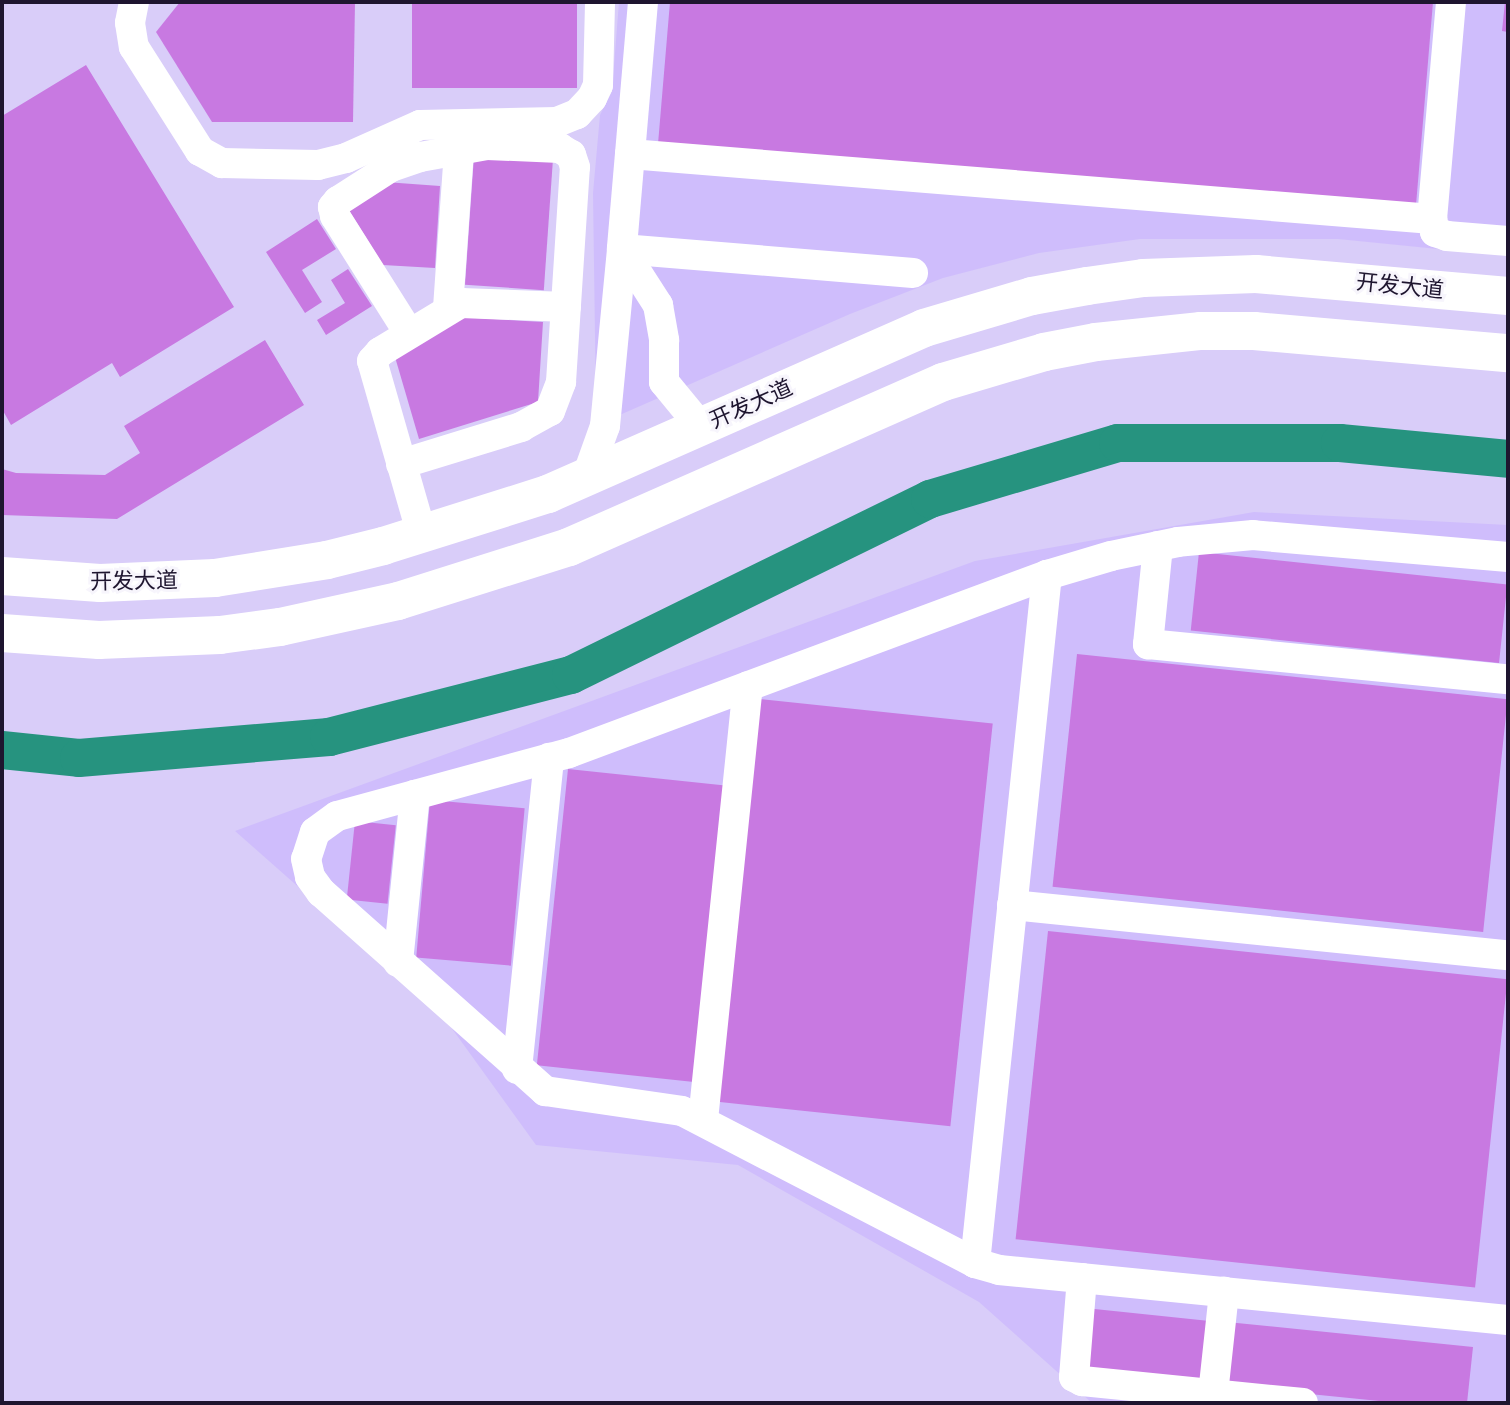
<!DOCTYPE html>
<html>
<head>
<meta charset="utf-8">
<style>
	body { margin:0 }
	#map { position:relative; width:1510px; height:1405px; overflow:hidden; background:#d9cdf9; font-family:Bitter,"Noto Sans SC",serif }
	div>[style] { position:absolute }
	.built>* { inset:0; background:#cfbdfc }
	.river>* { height:38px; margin:-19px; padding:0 19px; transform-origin:19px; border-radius:19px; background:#26937f }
	.building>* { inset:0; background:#c879e1; transform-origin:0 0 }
	.minor>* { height:30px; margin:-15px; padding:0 15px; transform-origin:15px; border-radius:15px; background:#fff }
	.major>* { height:38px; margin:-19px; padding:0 19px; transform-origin:19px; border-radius:19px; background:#fff }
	span { translate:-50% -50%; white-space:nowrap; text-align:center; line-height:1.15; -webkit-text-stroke:6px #f7f5fc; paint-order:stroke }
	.street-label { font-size:22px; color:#1e152f }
	.frame { position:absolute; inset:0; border:4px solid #1e152f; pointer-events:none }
</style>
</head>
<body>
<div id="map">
	<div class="built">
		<i style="clip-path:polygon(619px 2px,1508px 2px,1508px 256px,1338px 239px,1140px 239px,1039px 253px,943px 278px,850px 314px,590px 428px,596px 407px,593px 193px,600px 115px,612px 91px)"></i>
		<i style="clip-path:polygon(1254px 512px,1508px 525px,1508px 1403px,1092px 1403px,979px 1302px,738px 1165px,536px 1145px,440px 1012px,235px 831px,975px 561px)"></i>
	</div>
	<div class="river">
		<i style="left:2px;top:750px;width:77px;rotate:5.9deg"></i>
		<i style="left:79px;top:758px;width:251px;rotate:-4.8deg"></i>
		<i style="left:329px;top:737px;width:250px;rotate:-14.4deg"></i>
		<i style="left:571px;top:675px;width:400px;rotate:-26.1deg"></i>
		<i style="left:930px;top:499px;width:196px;rotate:-16.6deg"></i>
		<i style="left:1118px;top:443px;width:222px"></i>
		<i style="left:1340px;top:443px;width:169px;rotate:5.4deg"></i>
	</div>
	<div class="building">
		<i style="clip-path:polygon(180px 2px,355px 2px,353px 122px,212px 122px,156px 32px)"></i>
		<i style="left:412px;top:2px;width:165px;height:86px"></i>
		<i style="clip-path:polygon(670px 2px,1433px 2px,1416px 205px,658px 144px)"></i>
		<i style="clip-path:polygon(1505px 2px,1508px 2px,1508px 32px,1502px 31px)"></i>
		<i style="clip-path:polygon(86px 65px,234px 307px,120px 377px,112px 363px,11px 425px,2px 409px,2px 116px)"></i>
		<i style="left:474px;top:156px;width:79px;height:129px;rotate:4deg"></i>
		<i style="clip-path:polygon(385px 182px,440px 186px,435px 268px,383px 265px,347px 207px)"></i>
		<i style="clip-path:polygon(317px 219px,336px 249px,302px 270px,322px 302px,305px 313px,266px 252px)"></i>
		<i style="clip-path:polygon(348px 269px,372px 306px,326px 335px,317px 320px,345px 303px,331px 280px)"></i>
		<i style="clip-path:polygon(459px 317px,543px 322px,538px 402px,419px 439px,395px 357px)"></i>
		<i style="clip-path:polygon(265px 340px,304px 405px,117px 519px,2px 515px,2px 469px,16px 473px,105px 475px,140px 453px,124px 426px)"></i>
		<i style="left:1199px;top:552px;width:310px;height:79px;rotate:6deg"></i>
		<i style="left:1077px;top:654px;width:433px;height:234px;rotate:6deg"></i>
		<i style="left:760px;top:699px;width:234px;height:405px;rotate:6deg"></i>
		<i style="left:568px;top:769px;width:158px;height:298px;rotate:6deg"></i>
		<i style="left:430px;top:800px;width:95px;height:158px;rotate:5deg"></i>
		<i style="left:355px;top:821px;width:41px;height:79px;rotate:6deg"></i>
		<i style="left:1048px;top:931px;width:462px;height:310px;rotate:6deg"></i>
		<i style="left:1085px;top:1308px;width:130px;height:63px;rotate:6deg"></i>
		<i style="clip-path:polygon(1227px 1322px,1473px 1347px,1467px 1403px,1399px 1403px,1220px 1385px)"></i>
	</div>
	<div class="minor">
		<i style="left:134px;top:2px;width:21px;rotate:101deg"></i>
		<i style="left:130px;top:23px;width:24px;rotate:81deg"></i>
		<i style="left:134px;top:47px;width:123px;rotate:57.6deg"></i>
		<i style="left:200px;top:151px;width:25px;rotate:29deg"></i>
		<i style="left:222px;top:163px;width:96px;rotate:1.2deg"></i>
		<i style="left:318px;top:165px;width:29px;rotate:-14deg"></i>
		<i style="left:346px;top:158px;width:81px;rotate:-24deg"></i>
		<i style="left:420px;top:125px;width:137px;rotate:-1.3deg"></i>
		<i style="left:557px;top:122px;width:22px;rotate:-22deg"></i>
		<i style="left:577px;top:114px;width:22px;rotate:-47deg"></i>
		<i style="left:592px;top:98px;width:14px;rotate:-65deg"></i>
		<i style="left:598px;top:85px;width:83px;rotate:-88.6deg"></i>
		<i style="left:643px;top:2px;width:248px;rotate:94.9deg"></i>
		<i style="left:622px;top:249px;width:292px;rotate:4.7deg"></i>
		<i style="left:1451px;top:2px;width:218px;rotate:95deg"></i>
		<i style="left:1432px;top:219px;width:13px;rotate:77deg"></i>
		<i style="left:1435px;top:232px;width:13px;rotate:18deg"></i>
		<i style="left:1447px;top:236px;width:61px;rotate:4.7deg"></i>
		<i style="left:630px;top:154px;width:805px;rotate:4.63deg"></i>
		<i style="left:622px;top:249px;width:67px;rotate:57.3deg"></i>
		<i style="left:658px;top:305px;width:36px;rotate:80deg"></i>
		<i style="left:664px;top:340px;width:42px;rotate:90deg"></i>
		<i style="left:664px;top:382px;width:58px;rotate:50.6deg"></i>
		<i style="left:448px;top:308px;width:159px;rotate:-86deg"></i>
		<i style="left:401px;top:464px;width:126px;rotate:-17.1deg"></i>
		<i style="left:521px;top:427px;width:33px;rotate:-29deg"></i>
		<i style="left:550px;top:411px;width:31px;rotate:-69deg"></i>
		<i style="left:561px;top:382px;width:215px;rotate:-86.3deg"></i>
		<i style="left:575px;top:167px;width:13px;rotate:-108deg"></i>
		<i style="left:571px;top:155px;width:13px;rotate:-148deg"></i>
		<i style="left:560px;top:148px;width:73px;rotate:-177.6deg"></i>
		<i style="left:487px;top:145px;width:68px;rotate:169.8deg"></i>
		<i style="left:420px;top:157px;width:31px;rotate:161deg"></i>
		<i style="left:391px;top:167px;width:63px;rotate:147.3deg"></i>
		<i style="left:338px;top:201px;width:8px;rotate:130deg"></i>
		<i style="left:333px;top:207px;width:9px;rotate:77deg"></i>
		<i style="left:335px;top:216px;width:138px;rotate:57.7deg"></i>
		<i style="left:586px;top:479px;width:56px;rotate:-70.3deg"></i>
		<i style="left:605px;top:426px;width:178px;rotate:-84.5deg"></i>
		<i style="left:422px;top:535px;width:181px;rotate:-106deg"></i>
		<i style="left:372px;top:361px;width:12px;rotate:-48deg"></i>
		<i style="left:380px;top:352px;width:95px;rotate:-31.2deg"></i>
		<i style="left:461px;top:303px;width:105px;rotate:2.2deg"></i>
		<i style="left:1158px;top:546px;width:99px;rotate:95.8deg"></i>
		<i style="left:1148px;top:644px;width:362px;rotate:5.6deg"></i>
		<i style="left:1508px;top:557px;width:256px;rotate:-175.1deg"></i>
		<i style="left:1253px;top:535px;width:75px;rotate:174.7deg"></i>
		<i style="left:1178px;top:542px;width:68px;rotate:168.2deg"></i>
		<i style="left:1111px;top:556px;width:67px;rotate:163.5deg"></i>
		<i style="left:1047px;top:575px;width:510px;rotate:159.58deg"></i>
		<i style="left:569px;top:753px;width:240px;rotate:164.8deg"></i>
		<i style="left:337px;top:816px;width:27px;rotate:144deg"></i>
		<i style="left:315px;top:832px;width:28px;rotate:108deg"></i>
		<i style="left:306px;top:859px;width:18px;rotate:77deg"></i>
		<i style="left:310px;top:877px;width:19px;rotate:54deg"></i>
		<i style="left:321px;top:892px;width:300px;rotate:41.6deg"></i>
		<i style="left:545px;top:1091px;width:138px;rotate:8.3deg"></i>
		<i style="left:682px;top:1111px;width:330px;rotate:27.4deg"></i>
		<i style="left:975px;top:1263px;width:25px;rotate:16deg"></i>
		<i style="left:999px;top:1270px;width:511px;rotate:5.61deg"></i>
		<i style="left:1012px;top:905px;width:499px;rotate:5.8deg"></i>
		<i style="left:398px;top:962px;width:168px;rotate:-84.2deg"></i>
		<i style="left:517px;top:1069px;width:313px;rotate:-84.1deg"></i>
		<i style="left:703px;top:1120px;width:436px;rotate:-84.1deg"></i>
		<i style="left:975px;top:1263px;width:692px;rotate:-84.03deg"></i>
		<i style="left:1082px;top:1278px;width:99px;rotate:94.6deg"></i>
		<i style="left:1074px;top:1377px;width:9px;rotate:27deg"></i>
		<i style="left:1082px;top:1381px;width:222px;rotate:5.7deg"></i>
		<i style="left:1213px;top:1394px;width:103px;rotate:-83.8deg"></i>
	</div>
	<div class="major">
		<i style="left:2px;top:576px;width:98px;rotate:4.1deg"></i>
		<i style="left:100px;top:583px;width:115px;rotate:-2.5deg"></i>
		<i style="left:215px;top:578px;width:113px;rotate:-9.1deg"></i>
		<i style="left:327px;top:560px;width:58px;rotate:-14deg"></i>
		<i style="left:383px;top:546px;width:173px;rotate:-17.5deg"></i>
		<i style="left:548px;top:494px;width:411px;rotate:-23.8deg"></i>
		<i style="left:924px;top:328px;width:113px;rotate:-16.5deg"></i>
		<i style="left:1032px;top:296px;width:56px;rotate:-10.3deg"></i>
		<i style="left:1087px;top:286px;width:57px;rotate:-8.1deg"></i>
		<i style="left:1143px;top:278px;width:113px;rotate:-2deg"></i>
		<i style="left:1256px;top:274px;width:253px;rotate:5deg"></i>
		<i style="left:2px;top:633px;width:97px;rotate:4.1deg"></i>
		<i style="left:99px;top:640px;width:121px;rotate:-2.4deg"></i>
		<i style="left:220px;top:635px;width:61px;rotate:-7.6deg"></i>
		<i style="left:280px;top:627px;width:121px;rotate:-12.4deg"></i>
		<i style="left:398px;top:601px;width:179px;rotate:-17.5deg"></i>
		<i style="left:569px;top:547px;width:409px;rotate:-23.8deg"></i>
		<i style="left:943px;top:382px;width:105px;rotate:-16.5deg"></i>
		<i style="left:1044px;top:352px;width:53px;rotate:-10.9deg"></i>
		<i style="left:1096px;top:342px;width:106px;rotate:-6deg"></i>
		<i style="left:1201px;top:331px;width:53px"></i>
		<i style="left:1254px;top:331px;width:255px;rotate:5deg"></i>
	</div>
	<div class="street-label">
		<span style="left:1400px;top:286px;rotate:6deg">开发大道</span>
		<span style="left:751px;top:404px;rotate:-24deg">开发大道</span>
		<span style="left:134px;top:581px;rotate:-1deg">开发大道</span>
	</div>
	<div class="frame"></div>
</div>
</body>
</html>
